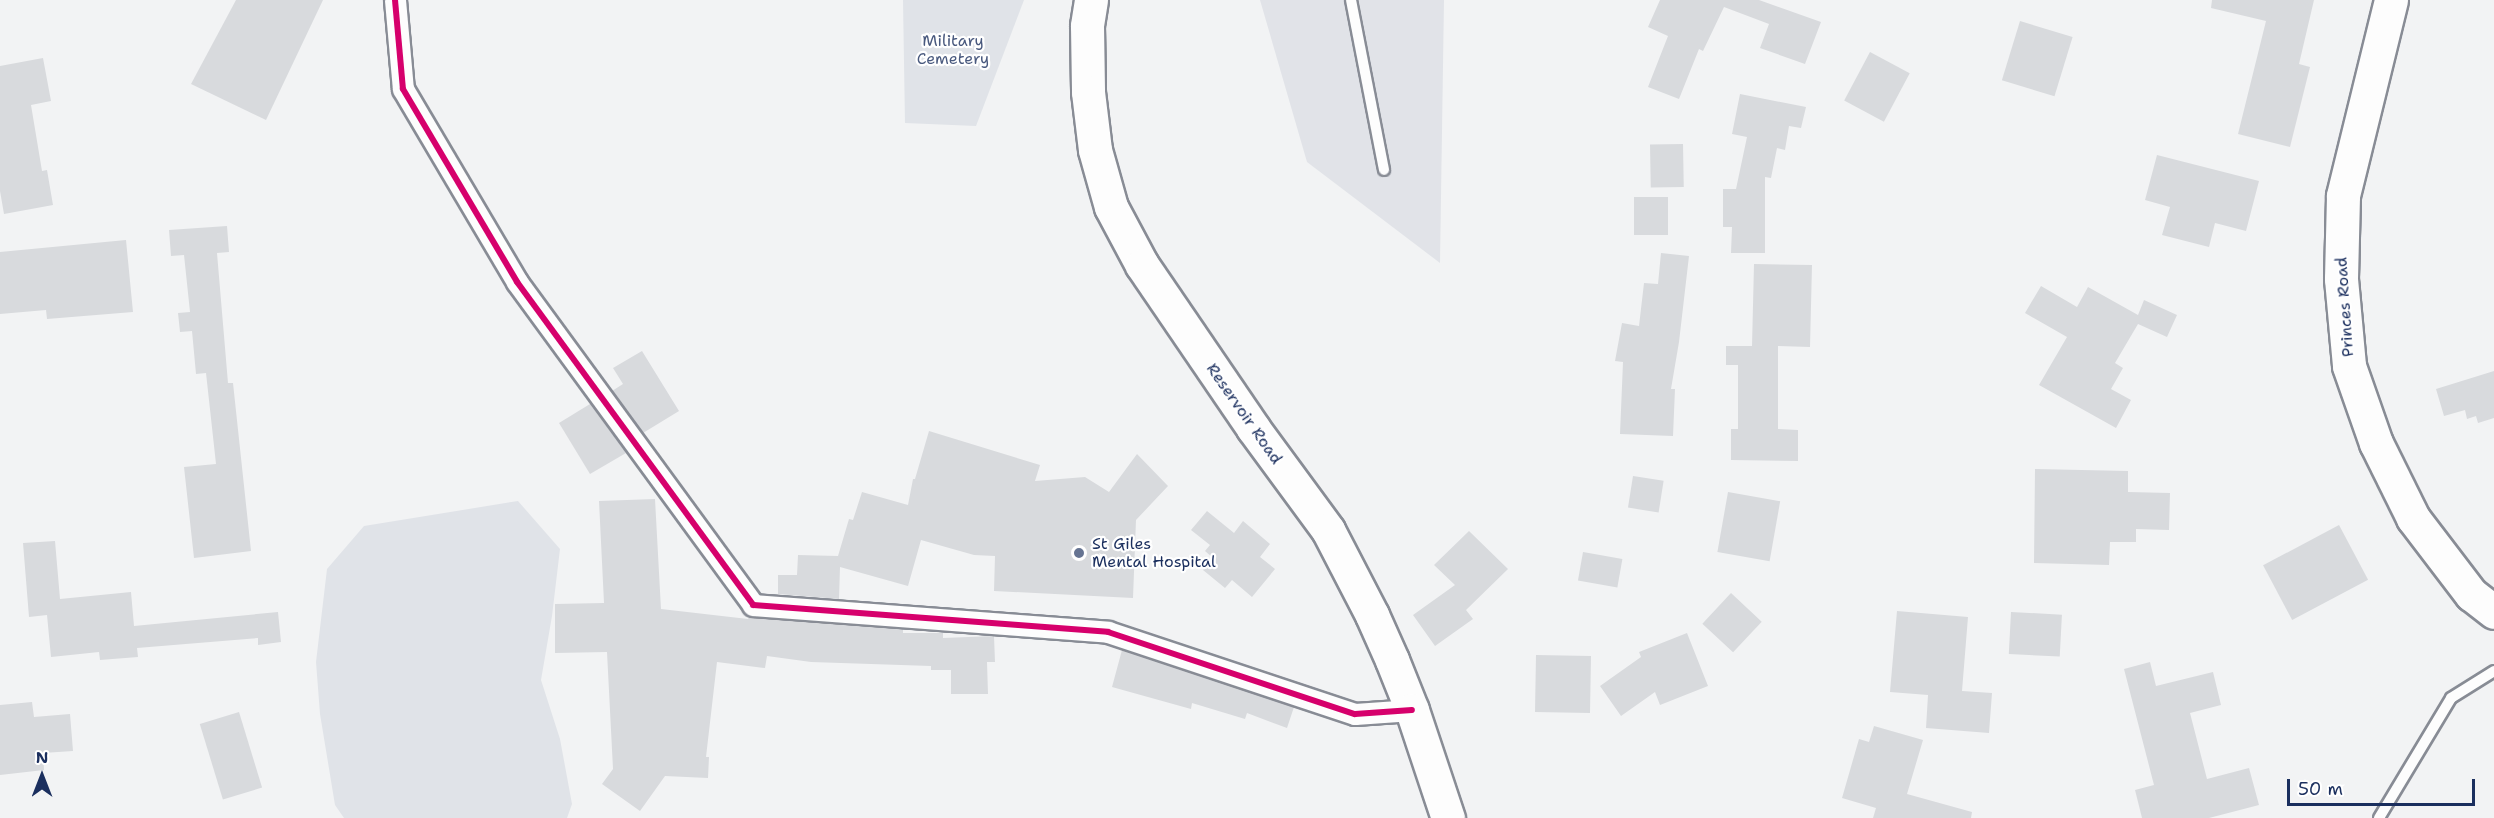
<!DOCTYPE html>
<html>
<head>
<meta charset="utf-8">
<style>
	body { margin:0 }
	#map { position:relative; width:2494px; height:818px; overflow:hidden; background:#f2f3f4; font-family:"Shantell Sans",sans-serif }
	div>[style] { position:absolute }
	.built>* { inset:0; background:#e1e3e8 }
	.green>* { inset:0; background:#e0e3e8 }
	.building>* { inset:0; background:#d8dadd; transform-origin:0 0 }
	.roads { filter:drop-shadow(2px 0 #888c95) drop-shadow(-2px 0 #888c95) drop-shadow(0 2px #888c95) drop-shadow(0 -2px #888c95) }
	.service>* { height:10px; margin:-5px; padding:0 5px; transform-origin:5px; border-radius:5px; background:#fdfdfd }
	.minor>* { height:21px; margin:-10.5px; padding:0 10.5px; transform-origin:10.5px; border-radius:10.5px; background:#fdfdfd }
	.primary>* { height:33px; margin:-16.5px; padding:0 16.5px; transform-origin:16.5px; border-radius:16.5px; background:#fdfdfd }
	.trunk>* { height:33px; margin:-16.5px; padding:0 16.5px; transform-origin:16.5px; border-radius:16.5px; background:#fdfdfd }
	.cycleway>* { height:6px; margin:-3px; padding:0 3px; transform-origin:3px; border-radius:3px; background:#d6006c }
	.dots>* { width:16px; height:16px; translate:-50% -50%; box-sizing:border-box; border:3px solid #fff; border-radius:50% }
	span { translate:-50% -50%; white-space:nowrap; text-align:center; line-height:1.15; -webkit-text-stroke:4.5px #fff; paint-order:stroke }
	.park-label { font-size:16px; color:#49597e }
	.street-label { font-size:16px; color:#1b2f5e }
	.poi-label { font-size:16px; color:#1b2f5e }
	.left { translate:0 -50%; text-align:left }
	.north { position:absolute; left:12px; top:746px; width:60px; height:60px; -webkit-text-stroke:4px #fff; paint-order:stroke; rotate:0deg; font-size:16px; font-weight:700; line-height:24px; text-align:center; color:#1b2f5e }
	.north::after { content:''; display:block; margin:auto; width:21px; height:27px; background:#1b2f5e; clip-path:polygon(50% 0,100% 100%,50% 72%,0 100%) }
	.scale { position:absolute; left:2287px; top:779px; width:188px; height:27px; box-sizing:border-box; border:3px solid #1b2f5e; border-top:0; padding-left:8px; font-size:18px; line-height:21px; white-space:nowrap; color:#1b2f5e; -webkit-text-stroke:4px #fff; paint-order:stroke }
</style>
</head>
<body>
<div id="map">
	<div class="built">
		<i style="clip-path:polygon(1260px 0,1444px 0,1440px 263px,1307px 162px)"></i>
	</div>
	<div class="green">
		<i style="clip-path:polygon(903px 0,1024px 0,976px 126px,905px 123px)"></i>
		<i style="clip-path:polygon(518px 501px,560px 549px,552px 616px,541px 680px,560px 739px,572px 804px,567px 818px,344px 818px,335px 805px,320px 714px,316px 662px,327px 569px,364px 526px)"></i>
	</div>
	<div class="building">
		<i style="clip-path:polygon(236px 0,323px 0,266px 120px,191px 84px)"></i>
		<i style="clip-path:polygon(1660px 0,1759px 0,1821px 22px,1805px 64px,1760px 48px,1769px 24px,1724px 7px,1703px 51px,1699px 49px,1679px 99px,1648px 87px,1668px 36px,1648px 27px)"></i>
		<i style="clip-path:polygon(2212px 0,2314px 0,2299px 64px,2310px 67px,2290px 147px,2238px 134px,2266px 21px,2211px 8px)"></i>
		<i style="left:2020px;top:21px;width:55px;height:62px;rotate:17deg"></i>
		<i style="left:1870px;top:52px;width:45px;height:55px;rotate:28deg"></i>
		<i style="clip-path:polygon(43px 58px,51px 101px,31px 105px,42px 171px,47px 170px,53px 205px,4px 214px,0 191px,0 66px)"></i>
		<i style="clip-path:polygon(1740px 94px,1806px 107px,1801px 128px,1789px 126px,1785px 150px,1777px 148px,1771px 178px,1765px 177px,1765px 253px,1731px 253px,1732px 227px,1723px 227px,1723px 189px,1736px 189px,1747px 137px,1732px 134px)"></i>
		<i style="left:1683px;top:144px;width:43px;height:33px;rotate:89deg"></i>
		<i style="clip-path:polygon(2157px 155px,2259px 181px,2246px 231px,2215px 223px,2209px 247px,2162px 235px,2170px 207px,2145px 200px)"></i>
		<i style="left:1634px;top:197px;width:34px;height:38px"></i>
		<i style="clip-path:polygon(227px 226px,229px 252px,217px 253px,228px 383px,233px 383px,251px 551px,194px 558px,184px 467px,216px 464px,206px 373px,196px 374px,192px 331px,180px 332px,178px 313px,190px 312px,184px 255px,171px 256px,169px 230px)"></i>
		<i style="clip-path:polygon(126px 240px,133px 312px,47px 319px,46px 310px,0 314px,0 252px)"></i>
		<i style="clip-path:polygon(1661px 253px,1689px 256px,1679px 342px,1671px 389px,1675px 389px,1673px 436px,1620px 434px,1623px 362px,1615px 361px,1622px 323px,1639px 326px,1644px 283px,1658px 284px)"></i>
		<i style="clip-path:polygon(1754px 264px,1812px 265px,1810px 347px,1778px 346px,1778px 429px,1798px 430px,1798px 461px,1731px 460px,1731px 429px,1738px 429px,1738px 365px,1726px 365px,1726px 346px,1752px 346px)"></i>
		<i style="clip-path:polygon(2041px 286px,2077px 307px,2088px 287px,2138px 315px,2144px 300px,2177px 315px,2167px 337px,2138px 324px,2115px 363px,2123px 368px,2111px 389px,2131px 400px,2116px 428px,2039px 385px,2067px 337px,2025px 313px)"></i>
		<i style="clip-path:polygon(642px 351px,679px 411px,643px 433px,612px 391px,623px 384px,613px 368px)"></i>
		<i style="clip-path:polygon(2494px 371px,2494px 418px,2478px 423px,2476px 416px,2467px 419px,2465px 410px,2444px 416px,2436px 389px)"></i>
		<i style="clip-path:polygon(590px 404px,626px 453px,590px 474px,559px 423px)"></i>
		<i style="clip-path:polygon(929px 431px,1040px 465px,1035px 481px,1085px 477px,1109px 492px,1137px 454px,1168px 486px,1136px 520px,1133px 598px,994px 591px,995px 556px,974px 555px,921px 540px,908px 586px,840px 567px,839px 599px,778px 594px,778px 575px,797px 575px,798px 555px,838px 556px,849px 519px,853px 520px,862px 492px,908px 505px,913px 479px,915px 479px)"></i>
		<i style="clip-path:polygon(2035px 469px,2128px 471px,2128px 492px,2170px 493px,2169px 530px,2136px 529px,2136px 542px,2110px 542px,2109px 565px,2034px 563px)"></i>
		<i style="left:1633px;top:476px;width:31px;height:32px;rotate:9deg"></i>
		<i style="left:1728px;top:492px;width:53px;height:61px;rotate:10deg"></i>
		<i style="clip-path:polygon(655px 499px,661px 609px,748px 619px,749px 617px,903px 629px,903px 633px,943px 633px,943px 638px,994px 636px,995px 662px,987px 662px,988px 694px,951px 694px,951px 670px,931px 670px,931px 666px,811px 662px,767px 656px,765px 668px,717px 662px,706px 757px,709px 757px,708px 778px,665px 776px,640px 811px,602px 784px,613px 769px,607px 652px,555px 653px,555px 604px,604px 603px,599px 501px)"></i>
		<i style="clip-path:polygon(1207px 511px,1234px 533px,1243px 521px,1270px 544px,1260px 557px,1275px 569px,1252px 597px,1232px 580px,1225px 588px,1203px 570px,1213px 558px,1205px 551px,1210px 545px,1191px 530px)"></i>
		<i style="left:2339px;top:525px;width:62px;height:86px;rotate:62deg"></i>
		<i style="clip-path:polygon(1469px 531px,1508px 569px,1466px 610px,1473px 619px,1435px 646px,1413px 615px,1455px 585px,1434px 565px)"></i>
		<i style="clip-path:polygon(55px 541px,60px 599px,131px 592px,134px 626px,278px 612px,281px 642px,258px 645px,258px 638px,137px 648px,138px 657px,100px 660px,99px 652px,51px 657px,47px 615px,29px 617px,23px 543px)"></i>
		<i style="left:1583px;top:552px;width:40px;height:29px;rotate:10deg"></i>
		<i style="left:1731px;top:593px;width:42px;height:42px;rotate:43deg"></i>
		<i style="clip-path:polygon(1897px 611px,1968px 617px,1962px 691px,1992px 693px,1989px 733px,1926px 728px,1928px 695px,1890px 692px)"></i>
		<i style="left:2011px;top:612px;width:51px;height:42px;rotate:3deg"></i>
		<i style="clip-path:polygon(1687px 633px,1708px 686px,1660px 705px,1655px 692px,1621px 716px,1600px 686px,1641px 657px,1639px 652px)"></i>
		<i style="clip-path:polygon(1122px 650px,1294px 707px,1287px 728px,1247px 713px,1245px 719px,1192px 703px,1191px 709px,1112px 687px)"></i>
		<i style="left:1536px;top:655px;width:55px;height:57px;rotate:1deg"></i>
		<i style="clip-path:polygon(2150px 662px,2156px 686px,2213px 672px,2221px 705px,2190px 713px,2207px 779px,2249px 768px,2259px 805px,2209px 818px,2142px 818px,2135px 790px,2154px 785px,2124px 669px)"></i>
		<i style="clip-path:polygon(32px 702px,34px 717px,70px 714px,73px 751px,43px 753px,44px 770px,0 775px,0 705px)"></i>
		<i style="left:239px;top:712px;width:79px;height:41px;rotate:73deg"></i>
		<i style="clip-path:polygon(1874px 726px,1923px 740px,1907px 794px,1972px 812px,1971px 818px,1873px 818px,1876px 808px,1842px 798px,1859px 739px,1869px 742px)"></i>
	</div>
	<div class="roads">
		<div class="service">
			<i style="left:1351px;top:0;width:173px;rotate:79deg"></i>
			<i style="left:2379px;top:818px;width:140px;rotate:-59deg"></i>
			<i style="left:2451px;top:698px;width:51px;rotate:-32.1deg"></i>
		</div>
		<div class="minor">
			<i style="left:395px;top:0;width:89px;rotate:84.9deg"></i>
			<i style="left:403px;top:89px;width:224px;rotate:59.4deg"></i>
			<i style="left:517px;top:282px;width:400px;rotate:53.8deg"></i>
			<i style="left:753px;top:605px;width:356px;rotate:4.3deg"></i>
			<i style="left:1108px;top:632px;width:260px;rotate:18.4deg"></i>
			<i style="left:1355px;top:714px;width:57px;rotate:-4deg"></i>
		</div>
		<div class="primary">
			<i style="left:2391px;top:0;width:202px;rotate:103.8deg"></i>
			<i style="left:2343px;top:196px;width:83px;rotate:91.4deg"></i>
			<i style="left:2341px;top:279px;width:87px;rotate:84.7deg"></i>
			<i style="left:2349px;top:366px;width:82px;rotate:70.7deg"></i>
			<i style="left:2376px;top:443px;width:84px;rotate:63.7deg"></i>
			<i style="left:2413px;top:518px;width:96px;rotate:52.7deg"></i>
			<i style="left:2471px;top:594px;width:29px;rotate:38deg"></i>
		</div>
		<div class="trunk">
			<i style="left:1091px;top:0;width:26px;rotate:99deg"></i>
			<i style="left:1087px;top:26px;width:66px;rotate:89.1deg"></i>
			<i style="left:1088px;top:92px;width:58px;rotate:83.1deg"></i>
			<i style="left:1095px;top:150px;width:59px;rotate:74.3deg"></i>
			<i style="left:1111px;top:207px;width:66px;rotate:61.9deg"></i>
			<i style="left:1142px;top:265px;width:197px;rotate:55.7deg"></i>
			<i style="left:1253px;top:428px;width:127px;rotate:53.7deg"></i>
			<i style="left:1328px;top:530px;width:96px;rotate:62.6deg"></i>
			<i style="left:1372px;top:615px;width:49px;rotate:66deg"></i>
			<i style="left:1392px;top:660px;width:54px;rotate:68.2deg"></i>
			<i style="left:1412px;top:710px;width:114px;rotate:71.6deg"></i>
		</div>
	</div>
	<div class="cycleway">
		<i style="left:395px;top:0;width:89px;rotate:84.9deg"></i>
		<i style="left:403px;top:89px;width:224px;rotate:59.4deg"></i>
		<i style="left:517px;top:282px;width:400px;rotate:53.8deg"></i>
		<i style="left:753px;top:605px;width:356px;rotate:4.3deg"></i>
		<i style="left:1108px;top:632px;width:260px;rotate:18.4deg"></i>
		<i style="left:1355px;top:714px;width:57px;rotate:-4deg"></i>
	</div>
	<div class="dots">
		<i style="left:1079px;top:553px;background:#667492"></i>
	</div>
	<div class="park-label">
		<span style="left:953px;top:50px">Military<br>Cemetery</span>
	</div>
	<div class="street-label">
		<span style="left:2345px;top:307px;rotate:-94deg">Princes Road</span>
		<span style="left:1244px;top:414px;rotate:55deg">Reservoir Road</span>
	</div>
	<div class="poi-label">
		<span class="left" style="left:1092px;top:553px">St Giles<br>Mental Hospital</span>
	</div>
	<div class="north">N</div>
	<div class="scale">50 m</div>
</div>
</body>
</html>
